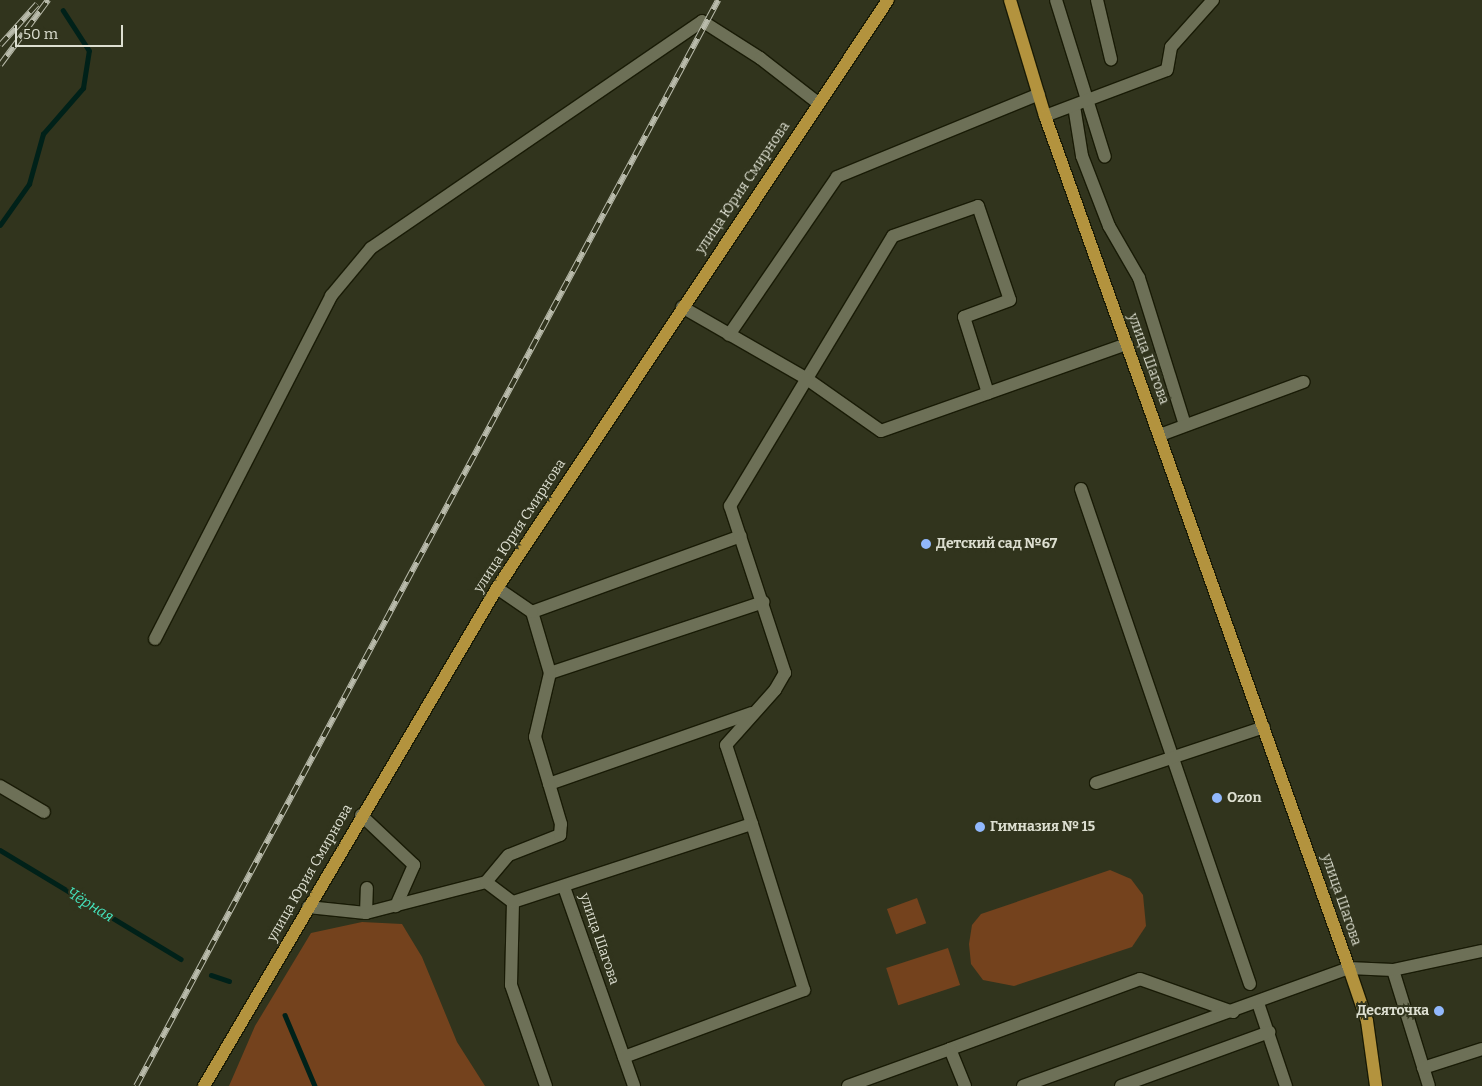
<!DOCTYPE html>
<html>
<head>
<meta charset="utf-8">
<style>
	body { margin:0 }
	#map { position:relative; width:1482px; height:1086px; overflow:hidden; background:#31341d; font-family:Bitter,serif }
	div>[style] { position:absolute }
	.green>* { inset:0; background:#74421d; transform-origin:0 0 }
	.stream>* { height:4.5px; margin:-2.25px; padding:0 2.25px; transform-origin:2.25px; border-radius:2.25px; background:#002119 }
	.roads { filter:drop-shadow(1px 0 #191b06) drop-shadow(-1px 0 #191b06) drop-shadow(0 1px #191b06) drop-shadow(0 -1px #191b06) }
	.minor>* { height:12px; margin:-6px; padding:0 6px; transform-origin:6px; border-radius:6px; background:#6d7057 }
	.major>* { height:12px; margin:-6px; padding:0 6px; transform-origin:6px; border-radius:6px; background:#b3933e }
	.rail>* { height:5.5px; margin-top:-2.75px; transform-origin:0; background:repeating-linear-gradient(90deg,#31341d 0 11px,#b9bbab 0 22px); box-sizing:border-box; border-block:1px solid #b9bbab }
	.dots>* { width:14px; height:14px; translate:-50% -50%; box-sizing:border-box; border:2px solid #31341d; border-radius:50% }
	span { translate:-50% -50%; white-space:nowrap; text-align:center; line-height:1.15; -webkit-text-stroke:4px #31341d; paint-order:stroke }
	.street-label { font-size:14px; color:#dddfd1 }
	.poi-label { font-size:14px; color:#dddfd1; font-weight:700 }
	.left { translate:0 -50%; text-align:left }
	.right { translate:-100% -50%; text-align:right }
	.water-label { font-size:15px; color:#45e3bd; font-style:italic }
	.scale { position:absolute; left:15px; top:25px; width:108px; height:22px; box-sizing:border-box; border:2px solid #dddfd1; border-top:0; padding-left:6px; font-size:15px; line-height:18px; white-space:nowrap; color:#dddfd1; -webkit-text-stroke:4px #31341d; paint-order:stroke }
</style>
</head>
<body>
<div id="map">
	<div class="green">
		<i style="clip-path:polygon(1110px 870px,1131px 879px,1143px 895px,1146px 926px,1132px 947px,1014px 986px,983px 980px,971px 964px,969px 944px,972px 925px,981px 914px)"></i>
		<i style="left:917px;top:898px;width:27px;height:32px;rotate:70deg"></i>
		<i style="clip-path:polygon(362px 922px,402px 924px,422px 957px,457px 1042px,485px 1086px,229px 1086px,255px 1026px,311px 933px)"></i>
		<i style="left:948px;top:948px;width:39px;height:65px;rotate:72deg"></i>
	</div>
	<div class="stream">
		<i style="left:0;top:225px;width:50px;rotate:-54.7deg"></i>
		<i style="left:29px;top:184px;width:52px;rotate:-74.4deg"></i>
		<i style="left:43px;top:134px;width:61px;rotate:-49deg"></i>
		<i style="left:83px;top:88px;width:37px;rotate:-81deg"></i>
		<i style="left:89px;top:51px;width:48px;rotate:-123deg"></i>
		<i style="left:0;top:850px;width:211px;rotate:31.1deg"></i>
		<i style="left:211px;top:975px;width:19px;rotate:18deg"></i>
		<i style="left:285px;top:1015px;width:77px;rotate:67.1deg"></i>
	</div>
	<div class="roads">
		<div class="minor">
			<i style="left:1056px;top:0;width:164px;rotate:72.7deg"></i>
			<i style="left:1097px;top:0;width:61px;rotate:76.7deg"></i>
			<i style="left:1074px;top:106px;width:51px;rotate:80.9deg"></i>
			<i style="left:1082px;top:156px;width:75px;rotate:68.9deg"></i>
			<i style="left:1109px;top:226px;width:60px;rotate:60deg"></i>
			<i style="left:1139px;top:278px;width:154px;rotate:72.6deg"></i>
			<i style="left:1045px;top:116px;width:130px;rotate:-20.7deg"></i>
			<i style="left:1167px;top:70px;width:23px;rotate:-80deg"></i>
			<i style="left:1171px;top:47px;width:63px;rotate:-48.2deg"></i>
			<i style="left:682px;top:307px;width:144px;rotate:29.9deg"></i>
			<i style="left:807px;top:379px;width:90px;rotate:35.1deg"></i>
			<i style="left:881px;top:431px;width:261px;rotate:-19.5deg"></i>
			<i style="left:729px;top:335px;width:191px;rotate:-55.6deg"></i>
			<i style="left:837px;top:177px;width:218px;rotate:-22.3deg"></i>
			<i style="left:1160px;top:435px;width:153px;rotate:-20.3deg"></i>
			<i style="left:1081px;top:489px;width:523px;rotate:71.15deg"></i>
			<i style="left:532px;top:612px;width:222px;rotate:-20deg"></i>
			<i style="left:155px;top:639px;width:386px;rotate:-62.8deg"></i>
			<i style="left:331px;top:296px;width:62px;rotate:-50.2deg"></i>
			<i style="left:371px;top:248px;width:401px;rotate:-34.4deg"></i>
			<i style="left:702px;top:21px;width:69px;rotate:32.5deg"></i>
			<i style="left:760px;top:58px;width:73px;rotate:37.8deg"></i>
			<i style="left:550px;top:673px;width:225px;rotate:-18.4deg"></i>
			<i style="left:1096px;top:783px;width:177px;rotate:-18.4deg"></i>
			<i style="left:549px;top:784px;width:215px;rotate:-19.3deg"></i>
			<i style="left:0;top:786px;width:51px;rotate:30.6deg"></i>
			<i style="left:361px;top:815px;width:73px;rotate:43.3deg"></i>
			<i style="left:414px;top:865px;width:45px;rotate:113.7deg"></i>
			<i style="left:752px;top:824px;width:83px;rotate:-108.2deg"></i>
			<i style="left:726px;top:745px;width:74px;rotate:-48.3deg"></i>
			<i style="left:775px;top:690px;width:20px;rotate:-60deg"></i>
			<i style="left:785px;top:673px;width:176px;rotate:-108.2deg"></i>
			<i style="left:730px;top:506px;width:315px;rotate:-58.9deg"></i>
			<i style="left:893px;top:236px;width:90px;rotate:-19.4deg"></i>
			<i style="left:978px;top:206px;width:99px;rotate:71.2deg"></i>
			<i style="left:1010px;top:300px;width:49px;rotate:159.7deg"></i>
			<i style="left:964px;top:317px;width:80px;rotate:72.5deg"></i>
			<i style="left:486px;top:882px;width:35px;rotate:-50deg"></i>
			<i style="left:509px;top:855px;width:55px;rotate:-21.4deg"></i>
			<i style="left:560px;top:835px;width:11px;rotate:-85deg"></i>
			<i style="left:561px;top:824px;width:91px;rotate:-106.6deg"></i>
			<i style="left:535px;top:737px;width:66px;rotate:-76.8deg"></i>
			<i style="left:550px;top:673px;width:64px;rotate:-106.4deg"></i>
			<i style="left:532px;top:612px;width:42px;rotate:-145.6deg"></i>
			<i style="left:564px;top:887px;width:211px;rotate:70.6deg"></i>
			<i style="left:513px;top:902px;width:83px;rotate:91.4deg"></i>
			<i style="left:511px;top:985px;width:107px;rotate:70.9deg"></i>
			<i style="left:308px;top:907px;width:58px;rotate:5.9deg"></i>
			<i style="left:366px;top:913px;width:124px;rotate:-14.5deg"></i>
			<i style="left:486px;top:882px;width:34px;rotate:37deg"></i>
			<i style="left:513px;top:902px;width:251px;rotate:-18.1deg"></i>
			<i style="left:752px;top:824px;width:174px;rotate:72.6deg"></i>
			<i style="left:804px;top:990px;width:192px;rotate:159.6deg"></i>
			<i style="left:366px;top:913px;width:25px;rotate:-88deg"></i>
			<i style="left:1393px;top:970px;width:121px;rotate:72.8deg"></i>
			<i style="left:1258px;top:1003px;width:88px;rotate:71.4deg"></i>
			<i style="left:950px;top:1049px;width:202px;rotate:-20.2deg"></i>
			<i style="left:1140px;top:979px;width:99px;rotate:19.5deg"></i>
			<i style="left:1423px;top:1068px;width:62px;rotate:-17.9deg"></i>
			<i style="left:848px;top:1086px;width:109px;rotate:-19.9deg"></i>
			<i style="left:950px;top:1049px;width:40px;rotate:68deg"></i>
			<i style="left:1023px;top:1086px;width:347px;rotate:-19.9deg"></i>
			<i style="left:1349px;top:968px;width:44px;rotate:2.6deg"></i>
			<i style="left:1393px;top:970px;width:91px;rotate:-12.1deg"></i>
			<i style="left:1121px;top:1086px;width:158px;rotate:-20deg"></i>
		</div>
		<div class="major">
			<i style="left:1010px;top:0;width:121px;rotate:73.2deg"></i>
			<i style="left:1045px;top:116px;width:905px;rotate:70.36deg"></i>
			<i style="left:1349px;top:968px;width:56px;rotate:71.2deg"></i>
			<i style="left:1367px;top:1021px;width:66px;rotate:82.1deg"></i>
			<i style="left:204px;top:1086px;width:578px;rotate:-59.53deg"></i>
			<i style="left:497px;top:588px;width:706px;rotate:-56.38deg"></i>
		</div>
	</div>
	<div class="rail">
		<i style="left:0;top:45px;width:55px;rotate:-47.9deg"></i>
		<i style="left:0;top:65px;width:81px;rotate:-53.6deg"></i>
		<i style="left:136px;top:1086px;width:1232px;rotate:-61.81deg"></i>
	</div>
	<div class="dots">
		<i style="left:926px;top:544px;background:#91b8fd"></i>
		<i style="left:1217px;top:798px;background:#91b8fd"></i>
		<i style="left:980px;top:827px;background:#91b8fd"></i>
		<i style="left:1439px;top:1011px;background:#91b8fd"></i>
	</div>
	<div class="street-label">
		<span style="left:743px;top:188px;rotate:-56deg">улица Юрия Смирнова</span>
		<span style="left:1148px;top:359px;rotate:70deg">улица Шагова</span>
		<span style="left:520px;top:526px;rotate:-57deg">улица Юрия Смирнова</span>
		<span style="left:310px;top:873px;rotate:-60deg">улица Юрия Смирнова</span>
		<span style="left:1341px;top:900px;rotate:71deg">улица Шагова</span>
		<span style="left:599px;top:939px;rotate:71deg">улица Шагова</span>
	</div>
	<div class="poi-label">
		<span class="left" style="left:936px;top:544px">Детский сад №67</span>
		<span class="left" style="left:1227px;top:798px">Ozon</span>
		<span class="left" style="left:990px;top:827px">Гимназия № 15</span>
		<span class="right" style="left:1429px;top:1011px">Десяточка</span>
	</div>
	<div class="water-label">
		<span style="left:90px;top:905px;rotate:31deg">Чёрная</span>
	</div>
	<div class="scale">50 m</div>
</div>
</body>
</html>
